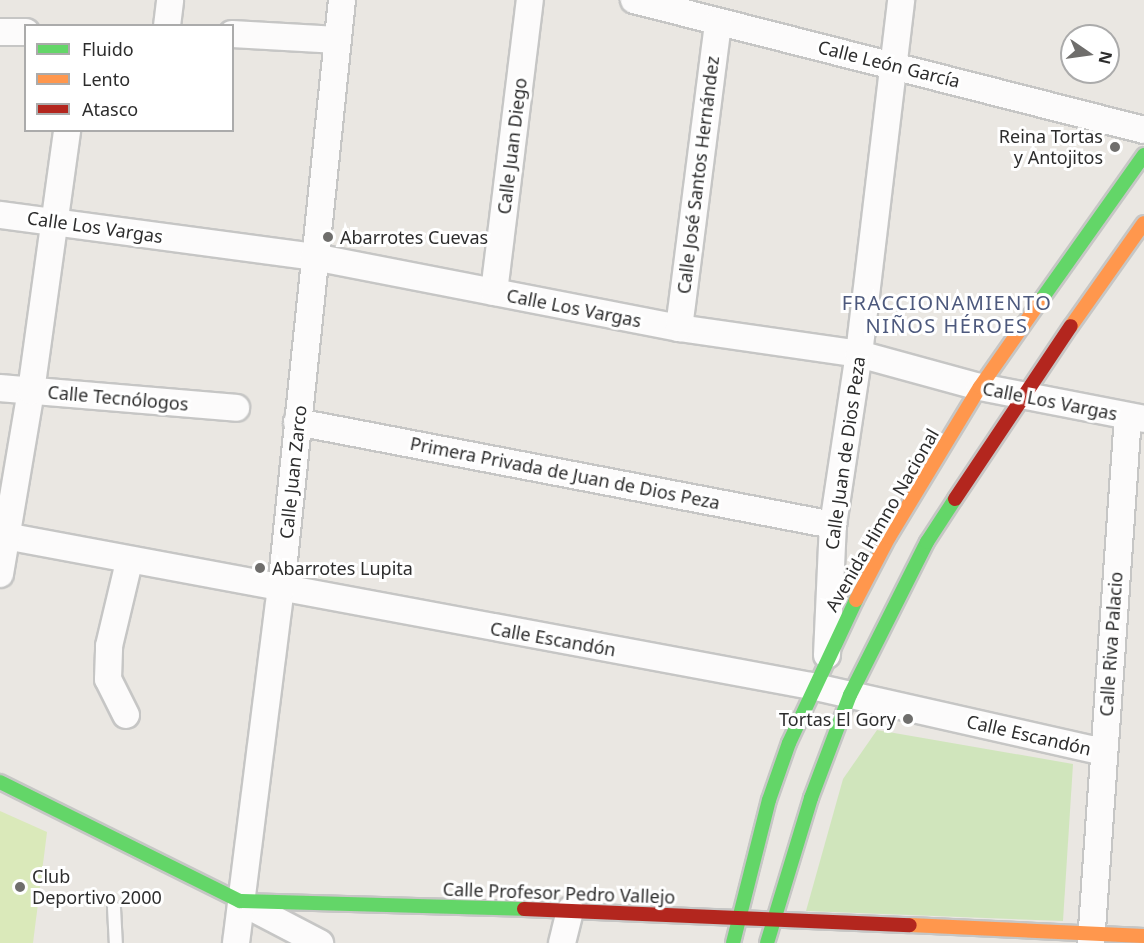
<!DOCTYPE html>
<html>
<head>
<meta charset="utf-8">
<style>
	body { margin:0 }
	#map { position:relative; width:1144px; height:943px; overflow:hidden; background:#eae7e2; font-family:"Noto Sans",sans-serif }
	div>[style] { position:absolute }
	.green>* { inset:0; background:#d0e5bc }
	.pitch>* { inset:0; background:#dae9ba }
	.roads { filter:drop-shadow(2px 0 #c6c6c5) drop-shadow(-2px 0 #c6c6c5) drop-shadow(0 2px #c6c6c5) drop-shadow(0 -2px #c6c6c5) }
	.lane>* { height:12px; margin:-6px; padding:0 6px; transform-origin:6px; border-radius:6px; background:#fcfbfb }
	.street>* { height:26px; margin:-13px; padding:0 13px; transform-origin:13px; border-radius:13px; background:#fcfbfb }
	.fast>* { height:14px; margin:-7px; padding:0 7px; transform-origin:7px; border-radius:7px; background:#63d668 }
	.slow>* { height:14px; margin:-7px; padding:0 7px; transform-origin:7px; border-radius:7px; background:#ff974d }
	.jam>* { height:14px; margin:-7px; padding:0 7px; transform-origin:7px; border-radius:7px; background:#b3261e }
	.dots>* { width:16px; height:16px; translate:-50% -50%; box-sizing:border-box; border:3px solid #fff; border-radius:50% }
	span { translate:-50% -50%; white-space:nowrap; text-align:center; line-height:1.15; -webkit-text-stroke:6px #fff; paint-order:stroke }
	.street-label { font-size:18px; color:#2d2d2d }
	.poi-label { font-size:18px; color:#2d2d2d }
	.right { translate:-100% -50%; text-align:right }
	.left { translate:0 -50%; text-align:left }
	.neighbourhood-label { font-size:20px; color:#4d597d; letter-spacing:1.5px }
	.legend { position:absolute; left:24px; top:24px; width:210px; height:108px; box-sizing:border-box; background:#fff; border:2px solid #ababab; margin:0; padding:8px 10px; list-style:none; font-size:18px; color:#2d2d2d }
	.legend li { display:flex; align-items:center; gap:12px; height:30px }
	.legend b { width:30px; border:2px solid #ababab }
	.north { position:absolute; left:1060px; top:24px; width:60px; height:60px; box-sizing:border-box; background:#fff; border:2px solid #ababab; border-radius:50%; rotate:103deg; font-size:16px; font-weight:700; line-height:24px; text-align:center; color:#2d2d2d }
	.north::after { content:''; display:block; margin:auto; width:21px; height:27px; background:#6f6e6c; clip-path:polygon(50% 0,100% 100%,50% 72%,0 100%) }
</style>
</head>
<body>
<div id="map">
	<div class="green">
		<i style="clip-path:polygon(877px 730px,1073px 764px,1063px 921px,806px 911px,843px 779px)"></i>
	</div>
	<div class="pitch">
		<i style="clip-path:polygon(0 811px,47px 832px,33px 943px,0 943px)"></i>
	</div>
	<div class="roads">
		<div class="lane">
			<i style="left:114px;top:908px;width:35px;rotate:87deg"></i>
		</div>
		<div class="street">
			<i style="left:634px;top:0;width:526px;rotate:14.3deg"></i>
			<i style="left:167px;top:26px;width:26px;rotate:-83deg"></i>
			<i style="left:0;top:32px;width:26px"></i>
			<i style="left:232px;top:34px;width:106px;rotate:3.2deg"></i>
			<i style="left:0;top:215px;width:317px;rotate:7.6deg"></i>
			<i style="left:314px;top:257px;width:372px;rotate:11deg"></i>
			<i style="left:679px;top:328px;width:182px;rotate:8.2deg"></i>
			<i style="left:859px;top:354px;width:125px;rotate:15.3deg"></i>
			<i style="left:980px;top:387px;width:167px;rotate:11deg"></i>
			<i style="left:494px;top:292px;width:294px;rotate:-83deg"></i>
			<i style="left:679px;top:328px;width:308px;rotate:-82.7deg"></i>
			<i style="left:0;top:388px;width:237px;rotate:4.8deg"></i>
			<i style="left:297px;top:422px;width:546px;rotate:10.88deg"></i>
			<i style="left:0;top:535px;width:825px;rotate:10.55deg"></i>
			<i style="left:811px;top:686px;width:299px;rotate:12.7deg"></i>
			<i style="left:0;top:574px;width:186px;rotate:-80.4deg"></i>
			<i style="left:31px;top:391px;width:263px;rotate:-82.1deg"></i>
			<i style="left:827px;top:655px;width:130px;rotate:-87.4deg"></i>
			<i style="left:833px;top:525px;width:173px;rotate:-81.4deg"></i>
			<i style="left:859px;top:354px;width:356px;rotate:-83.2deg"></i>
			<i style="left:126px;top:715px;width:40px;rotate:-116.6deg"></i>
			<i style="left:108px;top:679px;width:33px;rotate:-88deg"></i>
			<i style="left:109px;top:646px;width:86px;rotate:-76.6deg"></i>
			<i style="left:243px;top:903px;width:87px;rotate:27.5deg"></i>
			<i style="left:236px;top:943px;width:357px;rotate:-82.8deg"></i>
			<i style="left:281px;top:589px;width:592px;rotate:-84.09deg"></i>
			<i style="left:562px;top:943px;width:34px;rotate:-76deg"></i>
			<i style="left:1091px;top:943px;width:527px;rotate:-85.98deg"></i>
		</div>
		<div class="fast">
			<i style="left:1041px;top:300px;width:178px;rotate:-54.6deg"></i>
			<i style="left:0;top:782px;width:268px;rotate:26.4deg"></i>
			<i style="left:240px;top:901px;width:284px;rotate:1.6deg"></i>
			<i style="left:733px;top:943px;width:147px;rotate:-75.9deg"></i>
			<i style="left:769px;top:800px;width:60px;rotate:-70.7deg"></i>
			<i style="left:789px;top:743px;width:158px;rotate:-64.9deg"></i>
			<i style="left:767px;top:943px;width:152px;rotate:-73.1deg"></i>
			<i style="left:811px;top:798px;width:110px;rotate:-69.3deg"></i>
			<i style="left:850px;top:695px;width:171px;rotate:-63.3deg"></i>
			<i style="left:927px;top:542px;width:51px;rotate:-56.9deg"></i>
		</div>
		<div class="slow">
			<i style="left:1071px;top:326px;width:126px;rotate:-54.7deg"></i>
			<i style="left:856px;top:600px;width:71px;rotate:-62.4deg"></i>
			<i style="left:889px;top:537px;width:175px;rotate:-58.8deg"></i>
			<i style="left:980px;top:387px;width:106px;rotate:-55deg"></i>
			<i style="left:910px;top:925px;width:234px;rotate:2.7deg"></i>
		</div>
		<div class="jam">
			<i style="left:955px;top:499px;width:208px;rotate:-56.2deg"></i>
			<i style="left:524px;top:909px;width:386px;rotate:2.4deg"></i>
		</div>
	</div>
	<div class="dots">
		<i style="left:1115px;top:147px;background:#6f6e6c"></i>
		<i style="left:328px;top:237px;background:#6f6e6c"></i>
		<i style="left:260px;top:568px;background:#6f6e6c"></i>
		<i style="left:908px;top:719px;background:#6f6e6c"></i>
		<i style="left:20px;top:887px;background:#6f6e6c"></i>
	</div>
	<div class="street-label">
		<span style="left:889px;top:64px;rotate:14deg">Calle León García</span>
		<span style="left:512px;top:146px;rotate:-83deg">Calle Juan Diego</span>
		<span style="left:698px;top:175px;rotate:-83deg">Calle José Santos Hernández</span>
		<span style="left:95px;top:227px;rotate:8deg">Calle Los Vargas</span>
		<span style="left:574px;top:308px;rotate:11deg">Calle Los Vargas</span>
		<span style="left:118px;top:398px;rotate:5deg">Calle Tecnólogos</span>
		<span style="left:1050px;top:401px;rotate:11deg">Calle Los Vargas</span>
		<span style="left:845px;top:453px;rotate:-82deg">Calle Juan de Dios Peza</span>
		<span style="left:293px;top:472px;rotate:-84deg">Calle Juan Zarco</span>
		<span style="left:565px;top:473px;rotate:11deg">Primera Privada de Juan de Dios Peza</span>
		<span style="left:882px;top:520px;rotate:-60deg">Avenida Himno Nacional</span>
		<span style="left:553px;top:639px;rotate:10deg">Calle Escandón</span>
		<span style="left:1111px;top:644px;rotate:-86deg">Calle Riva Palacio</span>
		<span style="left:1029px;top:735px;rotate:13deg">Calle Escandón</span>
		<span style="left:559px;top:893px;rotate:2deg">Calle Profesor Pedro Vallejo</span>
	</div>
	<div class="poi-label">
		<span class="right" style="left:1103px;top:147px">Reina Tortas<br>y Antojitos</span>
		<span class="left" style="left:340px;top:237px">Abarrotes Cuevas</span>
		<span class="left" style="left:272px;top:568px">Abarrotes Lupita</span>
		<span class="right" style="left:896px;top:719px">Tortas El Gory</span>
		<span class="left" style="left:32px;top:887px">Club<br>Deportivo 2000</span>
	</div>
	<div class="neighbourhood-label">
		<span style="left:947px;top:314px">FRACCIONAMIENTO<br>NIÑOS HÉROES</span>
	</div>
	<ul class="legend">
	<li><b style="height:8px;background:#63d668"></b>Fluido</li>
	<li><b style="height:8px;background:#ff974d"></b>Lento</li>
	<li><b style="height:8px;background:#b3261e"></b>Atasco</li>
	</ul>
	<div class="north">N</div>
</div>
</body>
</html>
